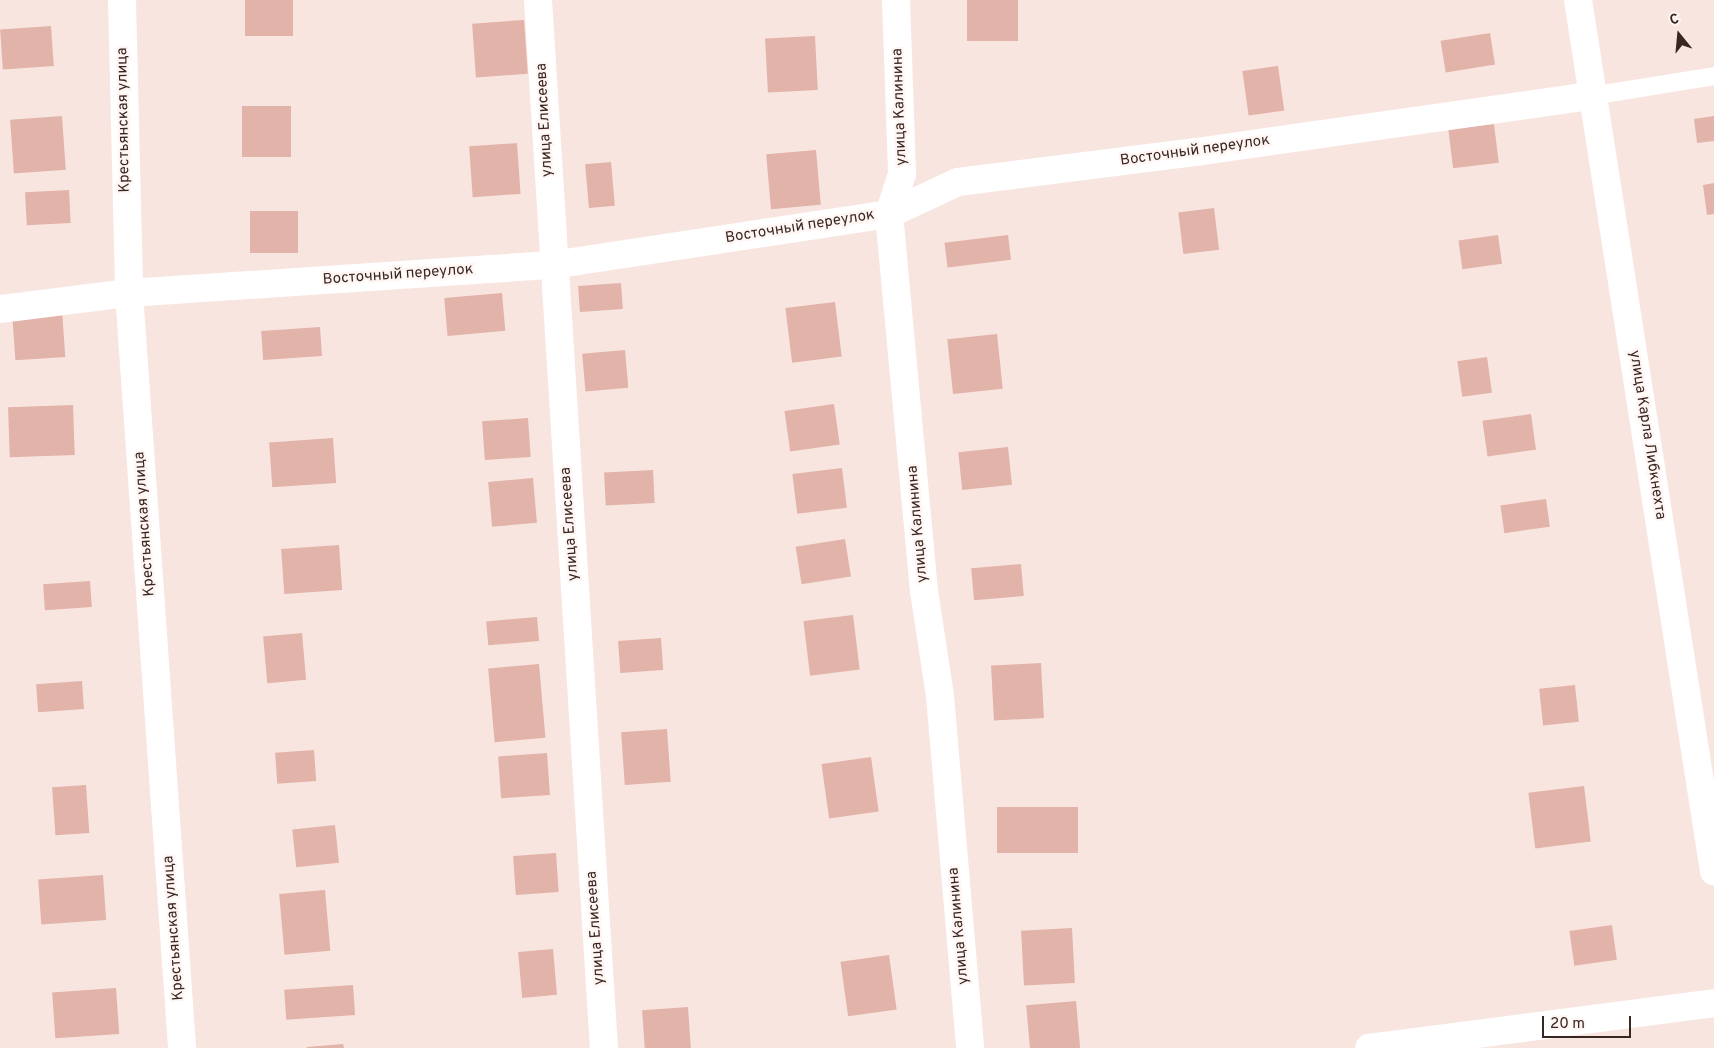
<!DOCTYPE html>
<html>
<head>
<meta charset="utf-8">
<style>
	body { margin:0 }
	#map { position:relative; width:1714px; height:1048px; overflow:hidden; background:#f9e5e0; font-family:Overpass,sans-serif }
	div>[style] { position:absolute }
	.building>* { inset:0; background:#e2b3a8; transform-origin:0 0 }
	.service>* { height:18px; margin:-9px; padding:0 9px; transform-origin:9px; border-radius:9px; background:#fff }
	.minor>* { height:28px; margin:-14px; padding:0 14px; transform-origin:14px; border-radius:14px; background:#fff }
	.tertiary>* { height:28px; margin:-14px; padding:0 14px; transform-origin:14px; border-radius:14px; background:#fff }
	.secondary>* { height:28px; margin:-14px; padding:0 14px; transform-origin:14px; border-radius:14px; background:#fff }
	span { translate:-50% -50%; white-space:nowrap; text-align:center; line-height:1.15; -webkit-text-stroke:4.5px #fff5f2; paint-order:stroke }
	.street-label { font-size:15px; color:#382621 }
	.north { position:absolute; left:1654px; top:10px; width:50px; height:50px; -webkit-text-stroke:4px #fff5f2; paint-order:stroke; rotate:343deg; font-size:14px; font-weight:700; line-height:20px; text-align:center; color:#382621 }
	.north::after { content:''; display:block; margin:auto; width:18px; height:22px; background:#382621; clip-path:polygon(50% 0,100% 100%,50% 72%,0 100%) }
	.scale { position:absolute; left:1542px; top:1016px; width:89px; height:22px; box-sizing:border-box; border:2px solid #382621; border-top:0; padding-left:6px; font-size:15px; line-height:18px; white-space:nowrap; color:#382621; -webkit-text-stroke:4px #fff5f2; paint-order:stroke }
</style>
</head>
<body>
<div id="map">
	<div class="building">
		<i style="left:245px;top:0;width:48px;height:36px"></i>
		<i style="left:967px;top:0;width:51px;height:41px"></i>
		<i style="left:524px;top:20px;width:54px;height:52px;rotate:86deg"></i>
		<i style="left:51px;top:26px;width:40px;height:51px;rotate:86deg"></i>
		<i style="left:1490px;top:33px;width:32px;height:50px;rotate:81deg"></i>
		<i style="left:815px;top:36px;width:54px;height:50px;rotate:87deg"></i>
		<i style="left:1278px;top:66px;width:45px;height:36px;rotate:82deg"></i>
		<i style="left:242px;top:106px;width:49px;height:51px"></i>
		<i style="left:62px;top:116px;width:54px;height:52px;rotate:86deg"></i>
		<i style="clip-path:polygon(1714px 116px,1714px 141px,1697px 143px,1694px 119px)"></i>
		<i style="left:1494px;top:124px;width:39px;height:46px;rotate:83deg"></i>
		<i style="left:517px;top:143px;width:51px;height:48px;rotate:86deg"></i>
		<i style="left:816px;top:150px;width:55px;height:50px;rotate:85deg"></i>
		<i style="left:611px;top:162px;width:44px;height:26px;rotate:85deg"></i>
		<i style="clip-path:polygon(1714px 183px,1714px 214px,1707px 215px,1703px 185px)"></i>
		<i style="left:69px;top:190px;width:33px;height:44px;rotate:87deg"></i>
		<i style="left:1214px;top:208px;width:42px;height:36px;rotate:83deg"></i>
		<i style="left:250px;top:211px;width:48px;height:42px"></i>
		<i style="left:1008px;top:235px;width:25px;height:64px;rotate:83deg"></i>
		<i style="left:1498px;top:235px;width:29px;height:40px;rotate:82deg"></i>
		<i style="left:621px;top:283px;width:26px;height:43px;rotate:86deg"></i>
		<i style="left:502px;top:293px;width:38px;height:58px;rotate:85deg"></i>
		<i style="left:835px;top:302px;width:55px;height:50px;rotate:83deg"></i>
		<i style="left:62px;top:310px;width:47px;height:50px;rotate:86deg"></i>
		<i style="left:320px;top:327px;width:29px;height:59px;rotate:86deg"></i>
		<i style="left:997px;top:334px;width:55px;height:50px;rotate:84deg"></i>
		<i style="left:625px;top:350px;width:38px;height:43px;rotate:85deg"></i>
		<i style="left:1487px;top:357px;width:36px;height:30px;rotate:82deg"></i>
		<i style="left:834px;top:404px;width:41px;height:50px;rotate:82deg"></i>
		<i style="left:73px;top:405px;width:50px;height:65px;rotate:88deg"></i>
		<i style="left:1531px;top:414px;width:36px;height:49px;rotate:82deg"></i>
		<i style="left:528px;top:418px;width:39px;height:46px;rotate:86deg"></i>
		<i style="left:333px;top:438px;width:45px;height:64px;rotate:86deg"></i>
		<i style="left:1008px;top:447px;width:38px;height:50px;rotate:84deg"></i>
		<i style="left:842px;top:468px;width:40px;height:50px;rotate:83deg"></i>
		<i style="left:653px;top:470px;width:33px;height:49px;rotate:87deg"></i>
		<i style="left:533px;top:478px;width:45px;height:45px;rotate:85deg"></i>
		<i style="left:1546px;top:499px;width:28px;height:46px;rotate:82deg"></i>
		<i style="left:845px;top:539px;width:38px;height:50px;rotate:81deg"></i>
		<i style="left:339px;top:545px;width:45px;height:58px;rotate:86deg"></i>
		<i style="left:1021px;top:564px;width:32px;height:50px;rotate:85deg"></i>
		<i style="left:90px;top:581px;width:26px;height:47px;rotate:86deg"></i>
		<i style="left:853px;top:615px;width:55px;height:50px;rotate:83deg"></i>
		<i style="left:537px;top:617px;width:24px;height:51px;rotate:85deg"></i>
		<i style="left:302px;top:633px;width:47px;height:39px;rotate:85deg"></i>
		<i style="left:661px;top:638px;width:32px;height:43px;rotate:86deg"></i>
		<i style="left:1041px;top:663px;width:55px;height:50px;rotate:87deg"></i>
		<i style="left:539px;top:664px;width:74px;height:51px;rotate:85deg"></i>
		<i style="left:82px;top:681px;width:28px;height:46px;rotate:86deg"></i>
		<i style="left:1575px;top:685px;width:37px;height:36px;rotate:84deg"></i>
		<i style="left:667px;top:729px;width:53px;height:46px;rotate:86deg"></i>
		<i style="left:314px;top:750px;width:31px;height:39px;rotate:86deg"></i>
		<i style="left:547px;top:753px;width:42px;height:49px;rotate:86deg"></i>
		<i style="left:871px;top:757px;width:55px;height:50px;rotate:82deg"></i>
		<i style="left:86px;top:785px;width:48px;height:34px;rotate:86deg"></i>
		<i style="left:1584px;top:786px;width:56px;height:56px;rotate:83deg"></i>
		<i style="left:1078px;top:807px;width:46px;height:81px;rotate:90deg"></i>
		<i style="left:335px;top:825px;width:38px;height:43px;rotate:84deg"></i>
		<i style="left:556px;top:853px;width:39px;height:43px;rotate:86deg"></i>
		<i style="left:103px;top:875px;width:45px;height:65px;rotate:86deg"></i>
		<i style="left:325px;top:890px;width:61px;height:46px;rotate:85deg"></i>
		<i style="left:1612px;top:925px;width:35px;height:43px;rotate:82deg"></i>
		<i style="left:1072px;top:928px;width:55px;height:51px;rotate:87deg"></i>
		<i style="left:553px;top:949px;width:46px;height:35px;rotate:85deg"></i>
		<i style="left:889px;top:955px;width:55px;height:49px;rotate:82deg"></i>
		<i style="left:353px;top:985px;width:30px;height:69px;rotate:86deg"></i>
		<i style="left:116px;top:988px;width:46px;height:64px;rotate:86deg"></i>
		<i style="left:1076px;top:1001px;width:47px;height:50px;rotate:85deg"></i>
		<i style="left:688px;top:1007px;width:41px;height:46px;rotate:86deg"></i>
		<i style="clip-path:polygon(343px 1044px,344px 1048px,307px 1048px,307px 1047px)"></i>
	</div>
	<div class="service">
		<i style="left:1591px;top:96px;width:125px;rotate:-9.2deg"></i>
	</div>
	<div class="minor">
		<i style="left:122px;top:0;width:293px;rotate:88.6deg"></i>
		<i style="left:129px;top:293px;width:757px;rotate:85.98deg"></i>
		<i style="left:538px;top:0;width:1050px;rotate:86.4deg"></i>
		<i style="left:896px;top:0;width:174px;rotate:88deg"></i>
		<i style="left:902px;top:174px;width:42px;rotate:108deg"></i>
		<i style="left:889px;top:214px;width:379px;rotate:84.7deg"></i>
		<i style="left:924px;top:591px;width:106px;rotate:81.3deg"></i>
		<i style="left:940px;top:696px;width:353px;rotate:85.1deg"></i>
		<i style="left:0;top:309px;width:130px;rotate:-7.1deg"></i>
		<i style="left:129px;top:293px;width:424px;rotate:-3.8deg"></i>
		<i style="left:552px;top:265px;width:341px;rotate:-8.6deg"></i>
		<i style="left:889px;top:214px;width:76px;rotate:-24.9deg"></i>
		<i style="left:958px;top:182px;width:240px;rotate:-7.2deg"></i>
		<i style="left:1196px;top:152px;width:399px;rotate:-8.1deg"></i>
	</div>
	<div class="tertiary">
		<i style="left:1369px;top:1048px;width:348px;rotate:-7.4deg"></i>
	</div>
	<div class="secondary">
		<i style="left:1578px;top:0;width:882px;rotate:81.13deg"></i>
	</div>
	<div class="street-label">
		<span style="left:900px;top:107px;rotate:-92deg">улица Калинина</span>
		<span style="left:124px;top:120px;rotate:-91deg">Крестьянская улица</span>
		<span style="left:545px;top:120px;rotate:-93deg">улица Елисеева</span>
		<span style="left:1195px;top:151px;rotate:-8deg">Восточный переулок</span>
		<span style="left:800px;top:227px;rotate:-9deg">Восточный переулок</span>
		<span style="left:398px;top:275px;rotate:-4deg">Восточный переулок</span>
		<span style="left:1647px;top:435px;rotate:81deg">улица Карла Либкнехта</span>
		<span style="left:145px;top:524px;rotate:-94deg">Крестьянская улица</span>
		<span style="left:570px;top:524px;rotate:-94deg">улица Елисеева</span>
		<span style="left:918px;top:524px;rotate:-95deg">улица Калинина</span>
		<span style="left:959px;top:926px;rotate:-95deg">улица Калинина</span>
		<span style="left:174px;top:928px;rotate:-94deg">Крестьянская улица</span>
		<span style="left:596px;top:928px;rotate:-94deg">улица Елисеева</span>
	</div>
	<div class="north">С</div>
	<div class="scale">20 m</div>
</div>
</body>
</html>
